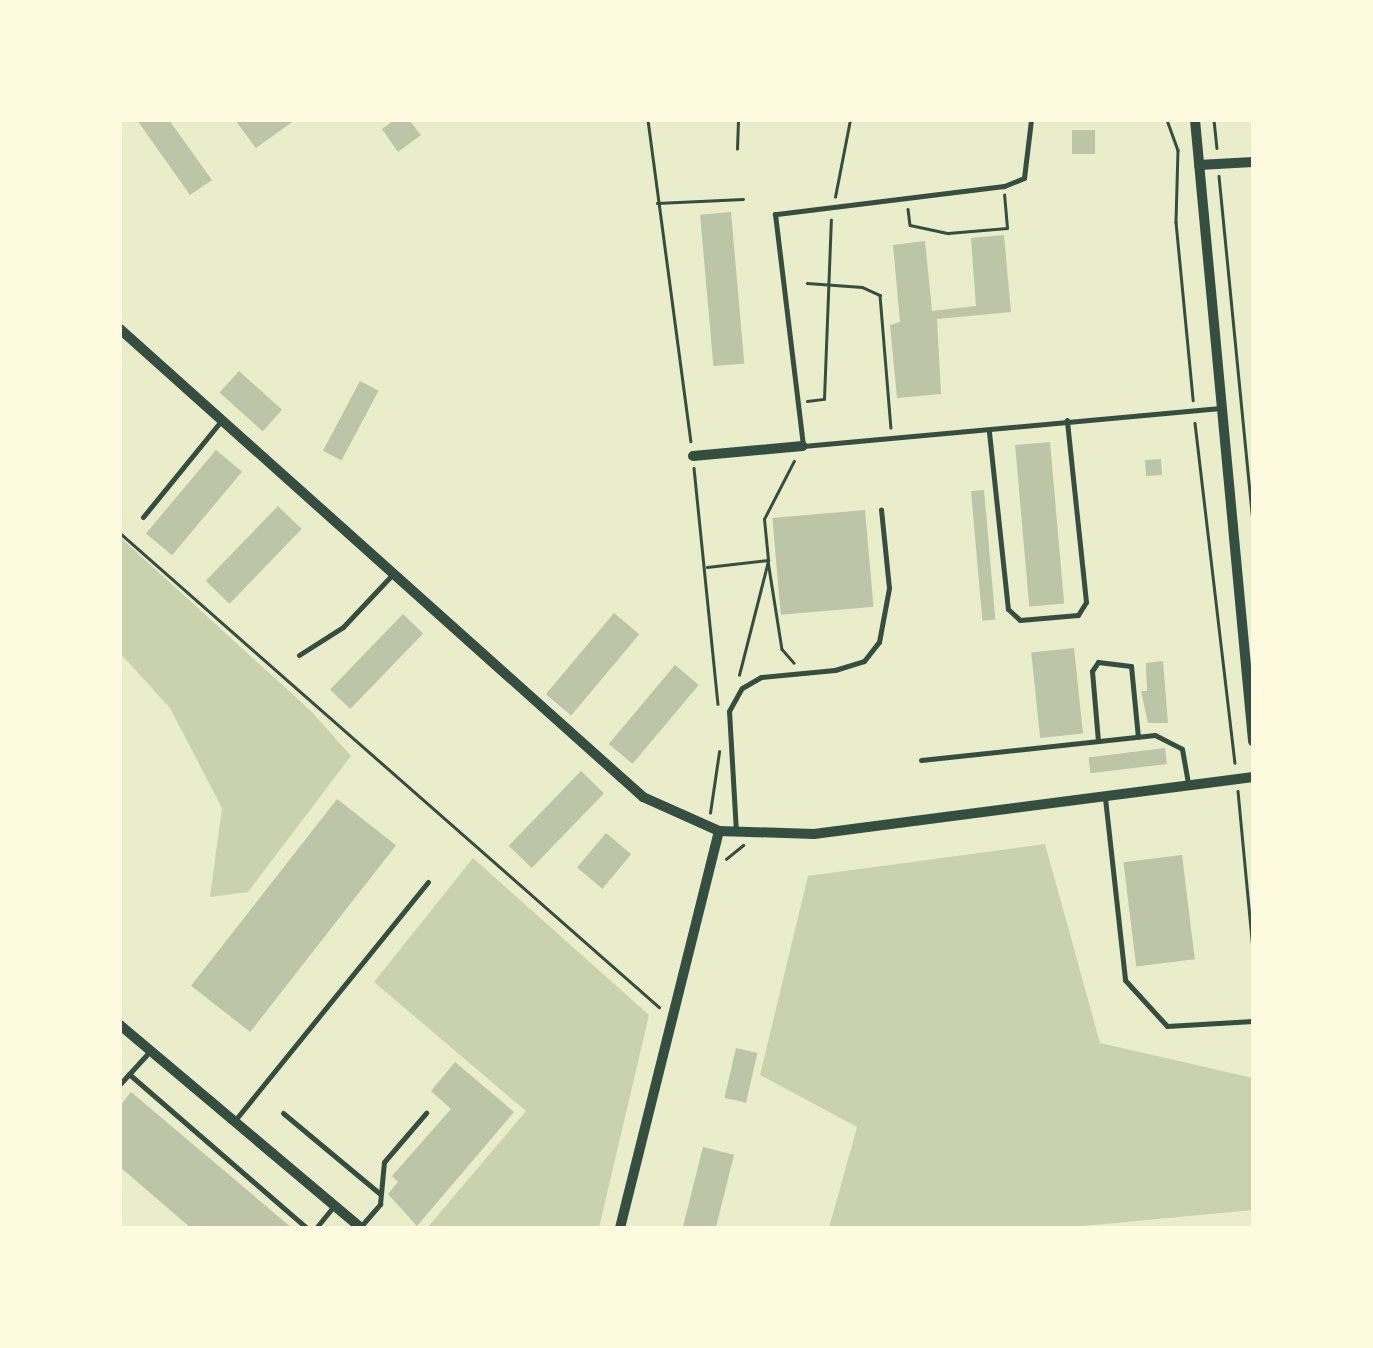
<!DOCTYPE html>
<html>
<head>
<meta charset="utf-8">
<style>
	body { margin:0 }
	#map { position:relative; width:1373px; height:1348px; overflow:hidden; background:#e9edc9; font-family:Roboto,sans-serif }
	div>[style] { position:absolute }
	.green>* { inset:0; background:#cad2ad }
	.building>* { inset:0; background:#bcc5a7; transform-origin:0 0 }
	.path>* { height:2.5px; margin:-1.25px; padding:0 1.25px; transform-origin:1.25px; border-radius:1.25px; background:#344e41 }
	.service>* { height:5px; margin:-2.5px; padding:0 2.5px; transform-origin:2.5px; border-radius:2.5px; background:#344e41 }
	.minor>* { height:10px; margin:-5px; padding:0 5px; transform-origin:5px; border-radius:5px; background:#344e41 }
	span { translate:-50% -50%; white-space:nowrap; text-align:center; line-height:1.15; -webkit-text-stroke:8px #fefae0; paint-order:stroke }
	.frame { position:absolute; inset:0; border:122px solid #fefae0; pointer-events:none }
</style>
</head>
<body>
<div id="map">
	<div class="green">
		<i style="clip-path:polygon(120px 537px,312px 712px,351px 756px,248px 892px,210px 897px,222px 808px,170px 708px,120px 653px)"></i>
		<i style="clip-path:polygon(1045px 844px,1100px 1043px,1253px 1078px,1253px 1210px,1062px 1228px,829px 1228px,857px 1127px,760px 1075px,808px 876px)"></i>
		<i style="clip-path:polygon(473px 858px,649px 1015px,599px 1228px,427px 1228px,526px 1111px,374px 982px)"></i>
	</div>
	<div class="building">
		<i style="clip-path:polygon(137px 120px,169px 120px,212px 180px,190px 195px)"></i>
		<i style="clip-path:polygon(235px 120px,295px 120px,256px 148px)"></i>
		<i style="clip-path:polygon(394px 120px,409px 120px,421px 135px,398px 152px,382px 129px)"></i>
		<i style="left:1095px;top:130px;width:24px;height:23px;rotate:90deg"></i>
		<i style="left:731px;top:212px;width:152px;height:31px;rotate:85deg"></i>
		<i style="clip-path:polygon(1004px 235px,1011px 312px,937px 319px,941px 394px,897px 398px,890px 325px,900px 322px,893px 245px,925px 241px,932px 311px,976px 306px,971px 238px)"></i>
		<i style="left:239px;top:371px;width:58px;height:29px;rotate:42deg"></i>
		<i style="left:360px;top:381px;width:21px;height:79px;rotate:28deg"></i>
		<i style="left:1050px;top:442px;width:162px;height:35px;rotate:85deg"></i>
		<i style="left:216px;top:450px;width:34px;height:109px;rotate:40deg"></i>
		<i style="left:1161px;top:459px;width:16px;height:16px;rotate:86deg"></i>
		<i style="left:984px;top:490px;width:130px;height:13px;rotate:85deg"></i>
		<i style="left:278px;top:506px;width:33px;height:104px;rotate:44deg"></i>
		<i style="left:865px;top:510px;width:97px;height:93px;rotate:85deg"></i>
		<i style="left:614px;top:613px;width:33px;height:106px;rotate:40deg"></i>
		<i style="left:403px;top:614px;width:28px;height:105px;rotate:44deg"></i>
		<i style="left:1074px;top:648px;width:86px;height:43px;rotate:84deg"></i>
		<i style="clip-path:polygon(1163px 661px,1168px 723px,1148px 723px,1141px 691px,1147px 691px,1146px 663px)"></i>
		<i style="left:675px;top:665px;width:31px;height:103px;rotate:40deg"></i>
		<i style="left:1165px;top:748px;width:16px;height:77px;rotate:83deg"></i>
		<i style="left:581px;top:771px;width:32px;height:104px;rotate:44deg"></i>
		<i style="left:337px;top:799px;width:75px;height:237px;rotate:38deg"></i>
		<i style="left:606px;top:833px;width:33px;height:45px;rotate:40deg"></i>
		<i style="left:1182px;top:855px;width:105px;height:59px;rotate:83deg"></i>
		<i style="left:736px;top:1048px;width:22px;height:51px;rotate:13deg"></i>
		<i style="clip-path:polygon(455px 1062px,514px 1112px,417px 1226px,388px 1194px,398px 1182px,392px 1176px,451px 1109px,431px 1091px)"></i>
		<i style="clip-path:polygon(131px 1092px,292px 1228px,191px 1228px,120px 1167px,120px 1106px)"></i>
		<i style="left:703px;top:1147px;width:32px;height:83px;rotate:14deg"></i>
	</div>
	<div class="path">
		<i style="left:648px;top:120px;width:324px;rotate:82.4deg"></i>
		<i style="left:1167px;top:120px;width:32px;rotate:70deg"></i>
		<i style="left:1178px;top:150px;width:72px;rotate:91.6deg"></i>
		<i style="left:1176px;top:222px;width:179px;rotate:84.5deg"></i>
		<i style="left:1214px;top:120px;width:28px;rotate:84deg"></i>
		<i style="left:737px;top:149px;width:29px;rotate:-88deg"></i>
		<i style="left:1219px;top:176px;width:349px;rotate:84.4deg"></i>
		<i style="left:835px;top:197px;width:78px;rotate:-79deg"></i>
		<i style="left:657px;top:203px;width:86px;rotate:-2.7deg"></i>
		<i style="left:908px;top:209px;width:16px;rotate:83deg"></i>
		<i style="left:910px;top:225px;width:39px;rotate:12deg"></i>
		<i style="left:948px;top:233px;width:59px;rotate:-4.8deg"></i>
		<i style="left:1007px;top:228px;width:33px;rotate:-95deg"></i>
		<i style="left:807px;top:283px;width:55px;rotate:4.2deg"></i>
		<i style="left:862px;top:287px;width:20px;rotate:24deg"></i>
		<i style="left:880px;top:295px;width:133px;rotate:85.3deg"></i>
		<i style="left:807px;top:401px;width:17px;rotate:-7deg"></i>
		<i style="left:824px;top:399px;width:179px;rotate:-87.8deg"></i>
		<i style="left:1195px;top:423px;width:342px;rotate:83.3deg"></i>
		<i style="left:694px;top:468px;width:237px;rotate:84.2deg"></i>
		<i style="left:120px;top:533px;width:718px;rotate:41.33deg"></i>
		<i style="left:768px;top:561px;width:89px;rotate:81deg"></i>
		<i style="left:782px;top:649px;width:18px;rotate:49deg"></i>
		<i style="left:707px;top:567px;width:61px;rotate:-6.5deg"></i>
		<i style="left:768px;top:560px;width:41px;rotate:-95.6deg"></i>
		<i style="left:764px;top:519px;width:65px;rotate:-62.7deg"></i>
		<i style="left:739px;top:675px;width:118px;rotate:-75.7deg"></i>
		<i style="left:1238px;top:791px;width:161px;rotate:84.6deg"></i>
		<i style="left:710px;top:813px;width:62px;rotate:-81.6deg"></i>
		<i style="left:726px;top:859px;width:22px;rotate:-39deg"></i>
	</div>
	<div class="service">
		<i style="left:1031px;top:120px;width:58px;rotate:96.9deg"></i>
		<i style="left:1024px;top:178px;width:22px;rotate:158deg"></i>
		<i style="left:1004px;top:186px;width:231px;rotate:173deg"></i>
		<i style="left:775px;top:214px;width:234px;rotate:83.1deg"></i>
		<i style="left:803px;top:446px;width:419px;rotate:-5.2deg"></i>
		<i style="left:989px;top:432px;width:178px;rotate:83.9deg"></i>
		<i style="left:1008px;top:609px;width:16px;rotate:43deg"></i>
		<i style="left:1020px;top:620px;width:58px;rotate:-4.9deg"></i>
		<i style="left:1078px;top:615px;width:15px;rotate:-58deg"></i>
		<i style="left:1086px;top:602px;width:183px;rotate:-96deg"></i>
		<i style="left:143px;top:517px;width:124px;rotate:-50.9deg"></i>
		<i style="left:299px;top:655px;width:52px;rotate:-32.5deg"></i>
		<i style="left:343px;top:627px;width:70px;rotate:-46.7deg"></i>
		<i style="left:1098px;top:741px;width:70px;rotate:-94.9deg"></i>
		<i style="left:1092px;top:671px;width:11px;rotate:-56deg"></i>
		<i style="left:1098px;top:662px;width:33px;rotate:7deg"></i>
		<i style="left:1131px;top:666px;width:71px;rotate:84.4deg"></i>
		<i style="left:921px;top:760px;width:235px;rotate:-6.1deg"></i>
		<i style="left:1155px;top:735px;width:30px;rotate:27deg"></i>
		<i style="left:1182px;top:749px;width:36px;rotate:80deg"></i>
		<i style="left:1105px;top:798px;width:183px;rotate:83.7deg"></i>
		<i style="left:1125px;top:980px;width:62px;rotate:47.6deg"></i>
		<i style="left:1167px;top:1026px;width:86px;rotate:-3.3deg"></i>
		<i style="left:736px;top:832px;width:121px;rotate:-93.3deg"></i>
		<i style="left:729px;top:711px;width:26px;rotate:-61deg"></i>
		<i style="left:742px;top:688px;width:22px;rotate:-30deg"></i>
		<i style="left:761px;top:677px;width:74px;rotate:-5.4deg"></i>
		<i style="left:835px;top:670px;width:30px;rotate:-17deg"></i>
		<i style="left:864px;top:661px;width:24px;rotate:-52deg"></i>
		<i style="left:879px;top:642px;width:55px;rotate:-79.5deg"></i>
		<i style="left:889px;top:588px;width:79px;rotate:-95.8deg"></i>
		<i style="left:129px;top:1074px;width:235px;rotate:40.9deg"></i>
		<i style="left:120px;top:1084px;width:45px;rotate:-47.7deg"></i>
		<i style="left:283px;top:1113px;width:125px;rotate:39.8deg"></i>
		<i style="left:236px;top:1119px;width:305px;rotate:-51deg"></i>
		<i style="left:362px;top:1225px;width:28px;rotate:-49deg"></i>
		<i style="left:380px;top:1204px;width:42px;rotate:-84.6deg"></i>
		<i style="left:384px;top:1162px;width:65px;rotate:-49.4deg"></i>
		<i style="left:316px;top:1228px;width:27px;rotate:-51deg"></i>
	</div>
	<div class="minor">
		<i style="left:1195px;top:120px;width:624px;rotate:84.66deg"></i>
		<i style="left:1199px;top:165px;width:54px;rotate:-3.2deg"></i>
		<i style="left:120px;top:329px;width:702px;rotate:41.82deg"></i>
		<i style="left:643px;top:797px;width:83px;rotate:24.1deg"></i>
		<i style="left:719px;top:831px;width:95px;rotate:1.8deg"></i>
		<i style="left:814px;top:834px;width:443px;rotate:-7.4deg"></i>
		<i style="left:693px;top:456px;width:110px;rotate:-5.2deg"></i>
		<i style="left:120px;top:1025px;width:315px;rotate:40.1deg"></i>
		<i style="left:620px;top:1228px;width:409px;rotate:-76deg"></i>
	</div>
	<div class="frame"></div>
</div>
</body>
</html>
